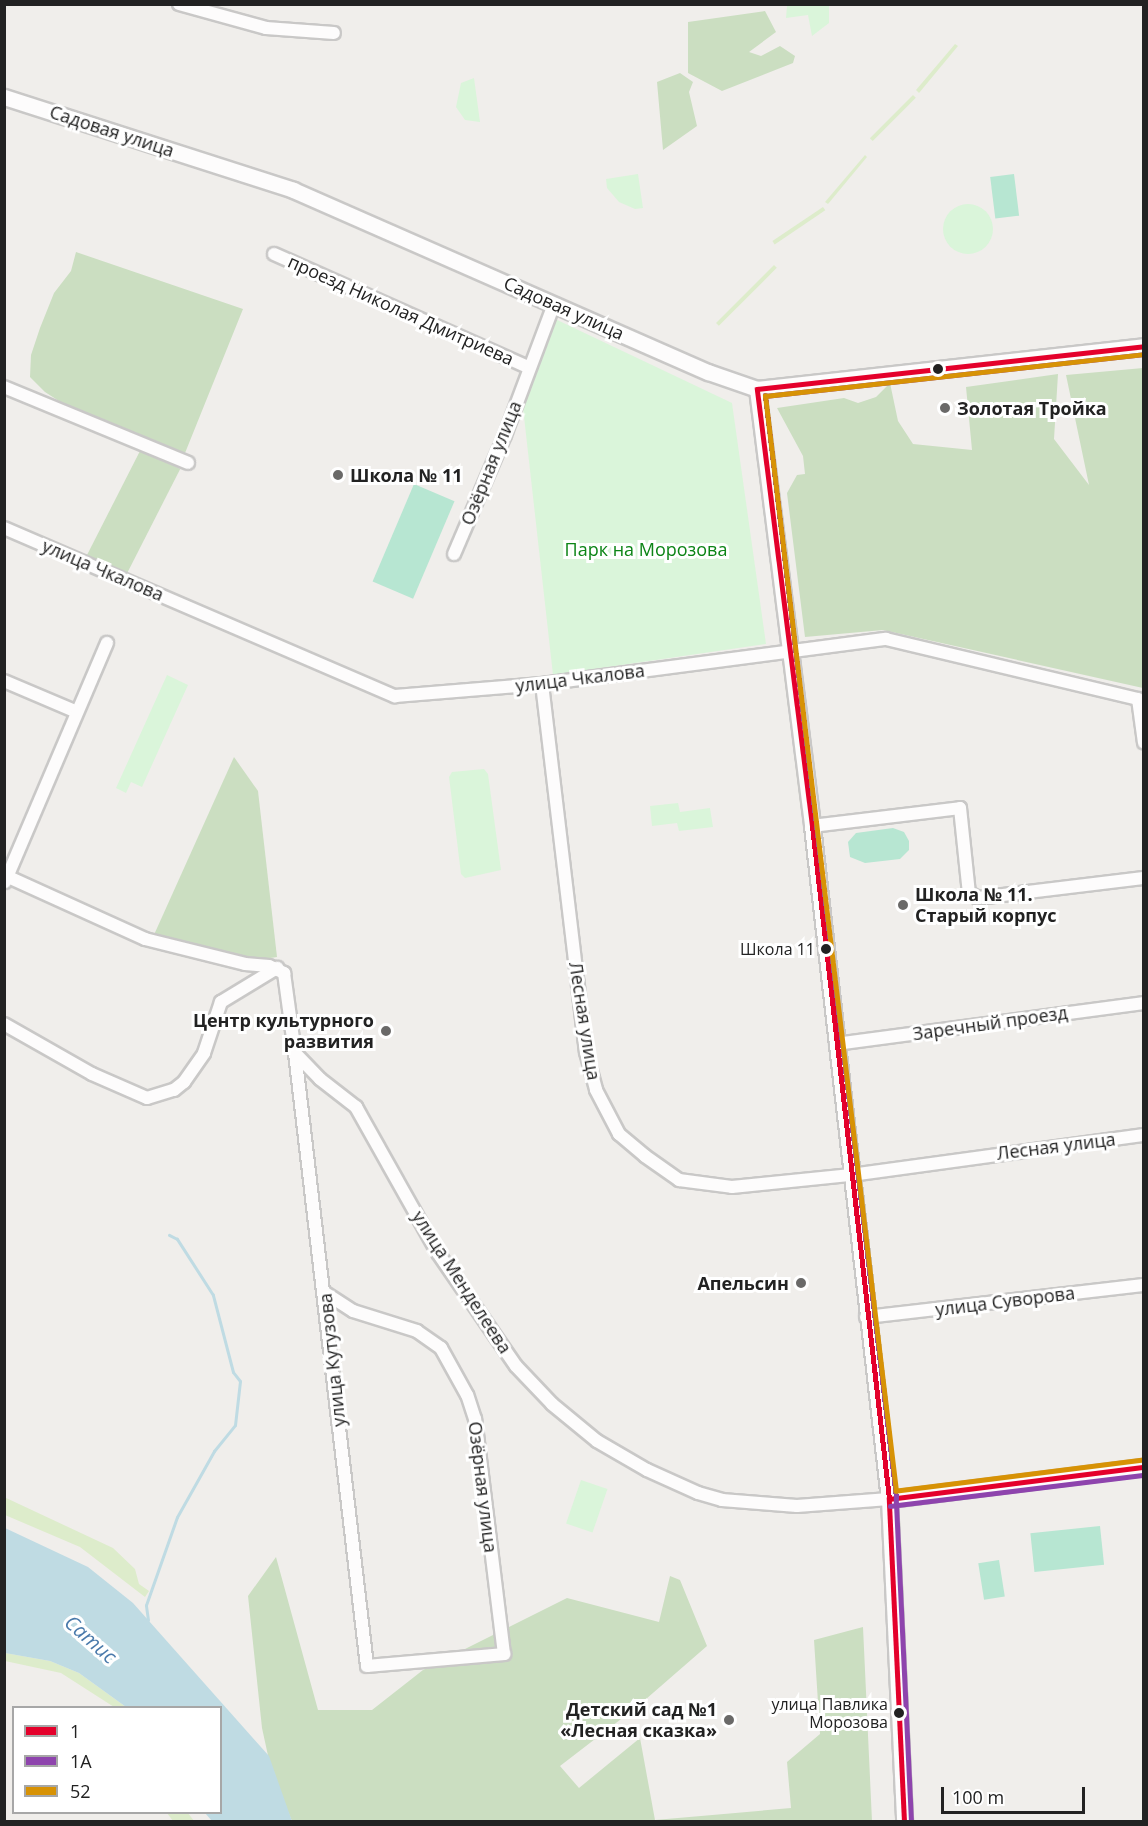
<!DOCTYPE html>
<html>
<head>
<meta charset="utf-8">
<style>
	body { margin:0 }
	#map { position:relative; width:1148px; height:1826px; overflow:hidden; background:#f0eeeb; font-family:"Open Sans",sans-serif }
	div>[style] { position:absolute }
	.grass>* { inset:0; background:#ddeccb; transform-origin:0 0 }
	.forest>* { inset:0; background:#cbdec1; transform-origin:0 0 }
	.park>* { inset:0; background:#daf5da; transform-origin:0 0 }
	.round { border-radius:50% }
	.pitch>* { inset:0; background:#b7e6d2; transform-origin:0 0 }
	.water>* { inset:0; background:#bfdbe3 }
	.stream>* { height:3px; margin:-1.5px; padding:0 1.5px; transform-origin:1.5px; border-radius:1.5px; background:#bfdbe3 }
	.roads { filter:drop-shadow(2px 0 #c9c8c7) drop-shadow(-2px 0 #c9c8c7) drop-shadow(0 2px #c9c8c7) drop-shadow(0 -2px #c9c8c7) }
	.minor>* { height:12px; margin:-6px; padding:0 6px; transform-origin:6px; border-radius:6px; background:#fdfcfc }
	.tertiary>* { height:15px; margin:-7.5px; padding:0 7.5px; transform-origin:7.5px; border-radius:7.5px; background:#fdfcfc }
	.bus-1>* { height:4.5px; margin:-2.25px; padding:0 2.25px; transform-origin:2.25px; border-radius:2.25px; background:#e4002b }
	.bus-2>* { height:4.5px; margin:-2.25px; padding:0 2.25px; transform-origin:2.25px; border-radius:2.25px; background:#8e44ad }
	.bus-3>* { height:4.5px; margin:-2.25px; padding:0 2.25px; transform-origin:2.25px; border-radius:2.25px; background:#d79205 }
	.dots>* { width:16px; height:16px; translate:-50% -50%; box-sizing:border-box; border:3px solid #fff; border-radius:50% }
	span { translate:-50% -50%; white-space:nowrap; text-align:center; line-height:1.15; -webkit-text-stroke:6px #fff; paint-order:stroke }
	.bus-label { font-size:16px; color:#222 }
	.right { translate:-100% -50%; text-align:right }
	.street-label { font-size:18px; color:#222 }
	.poi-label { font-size:18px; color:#222; font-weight:700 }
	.left { translate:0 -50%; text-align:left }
	.park-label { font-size:18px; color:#0c8416 }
	.water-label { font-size:20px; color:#4a7aab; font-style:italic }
	.frame { position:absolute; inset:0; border:6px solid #222; pointer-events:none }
	.legend { position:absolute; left:12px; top:1706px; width:210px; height:108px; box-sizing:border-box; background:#fff; border:2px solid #a7a7a7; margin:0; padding:8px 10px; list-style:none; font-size:18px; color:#222 }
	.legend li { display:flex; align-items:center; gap:12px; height:30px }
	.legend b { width:30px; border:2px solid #a7a7a7 }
	.scale { position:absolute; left:941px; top:1787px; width:144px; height:27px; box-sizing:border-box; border:3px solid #222; border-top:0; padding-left:8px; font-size:18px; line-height:21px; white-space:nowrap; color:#222; -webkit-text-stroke:4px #fff; paint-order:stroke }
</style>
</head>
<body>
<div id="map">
	<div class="grass">
		<i style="clip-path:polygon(955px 44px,958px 46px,919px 93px,916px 90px)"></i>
		<i style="left:913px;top:95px;width:4px;height:61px;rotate:45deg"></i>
		<i style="clip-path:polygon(865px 155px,867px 157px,828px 204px,825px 202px)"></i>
		<i style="left:823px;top:207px;width:4px;height:61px;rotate:56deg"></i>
		<i style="left:774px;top:265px;width:4px;height:82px;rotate:45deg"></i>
		<i style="clip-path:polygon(4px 1497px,113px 1548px,135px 1569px,139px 1584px,149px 1591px,145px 1597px,80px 1547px,5px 1515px)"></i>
		<i style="clip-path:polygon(5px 1653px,50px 1661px,79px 1673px,126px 1707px,114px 1707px,61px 1673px,5px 1661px)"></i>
		<i style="clip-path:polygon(167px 1813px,188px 1813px,194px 1821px,173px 1821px)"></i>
	</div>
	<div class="forest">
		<i style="clip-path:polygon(765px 11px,776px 32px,749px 52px,761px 56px,780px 46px,795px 56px,793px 63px,722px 91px,688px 73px,688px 22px)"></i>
		<i style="clip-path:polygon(680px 73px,693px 82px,689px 92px,697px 126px,663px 150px,657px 82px)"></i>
		<i style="clip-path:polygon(76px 252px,243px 309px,183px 458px,76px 412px,45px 392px,30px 377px,31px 355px,40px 328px,54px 293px,71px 271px)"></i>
		<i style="clip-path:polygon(1143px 368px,1143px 688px,883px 630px,805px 637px,787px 493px,797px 475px,805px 474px,803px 456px,777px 408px,844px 398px,858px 403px,876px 397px,890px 383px,898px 421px,913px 444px,972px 450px,966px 387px,1058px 374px,1054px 439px,1089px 485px,1066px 375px)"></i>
		<i style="left:141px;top:449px;width:44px;height:122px;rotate:27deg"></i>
		<i style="clip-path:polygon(234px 757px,258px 791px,277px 957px,244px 962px,153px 937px)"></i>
		<i style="clip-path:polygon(276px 1557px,318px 1710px,372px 1710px,423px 1670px,567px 1598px,659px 1622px,670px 1576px,680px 1580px,707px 1646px,638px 1706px,560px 1766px,579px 1788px,640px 1738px,655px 1820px,791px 1808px,787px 1762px,820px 1734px,814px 1640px,863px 1627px,872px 1821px,292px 1821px,272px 1774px,262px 1728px,248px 1596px)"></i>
	</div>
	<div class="park">
		<i style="clip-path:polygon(787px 6px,829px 5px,829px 23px,812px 36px,808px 15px,786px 18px)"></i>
		<i style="clip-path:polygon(474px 78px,480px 122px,465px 120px,456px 107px,461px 83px)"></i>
		<i style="clip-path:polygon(638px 174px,643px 208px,635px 209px,619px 202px,607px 188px,606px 179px)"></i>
		<i class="round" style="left:943px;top:204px;width:50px;height:50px"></i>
		<i style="clip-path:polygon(553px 318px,732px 403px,766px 644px,553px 675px,520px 381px)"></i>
		<i style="clip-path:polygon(167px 675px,188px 685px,142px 787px,131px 782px,126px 793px,116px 788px)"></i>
		<i style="clip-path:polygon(484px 769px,488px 774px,501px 870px,465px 878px,461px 874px,449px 777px,452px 772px)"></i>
		<i style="clip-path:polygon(678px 803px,680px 812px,710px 808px,713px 827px,679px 831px,677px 823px,652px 826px,650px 806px)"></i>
		<i style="left:581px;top:1480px;width:28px;height:46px;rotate:19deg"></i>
	</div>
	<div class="pitch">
		<i style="left:1014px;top:174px;width:42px;height:24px;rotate:83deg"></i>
		<i style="left:414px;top:484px;width:44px;height:106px;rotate:23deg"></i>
		<i style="clip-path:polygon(893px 828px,904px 832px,909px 841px,909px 850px,900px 859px,865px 863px,850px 857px,848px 842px,856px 833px)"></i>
		<i style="left:1100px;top:1526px;width:39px;height:70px;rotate:84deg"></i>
		<i style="left:999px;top:1560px;width:37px;height:21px;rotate:81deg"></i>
	</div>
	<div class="water">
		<i style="clip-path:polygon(5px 1528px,88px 1567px,133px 1603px,269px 1756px,292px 1821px,212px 1821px,205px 1813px,220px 1812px,220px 1708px,126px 1707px,79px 1673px,50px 1661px,5px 1653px)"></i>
	</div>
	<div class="stream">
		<i style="left:148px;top:1620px;width:15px;rotate:-98deg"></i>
		<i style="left:146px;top:1605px;width:93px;rotate:-70.6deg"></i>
		<i style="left:177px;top:1517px;width:76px;rotate:-60.7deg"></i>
		<i style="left:214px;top:1451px;width:33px;rotate:-51deg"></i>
		<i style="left:235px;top:1425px;width:44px;rotate:-83.5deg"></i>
		<i style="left:240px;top:1381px;width:11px;rotate:-128deg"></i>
		<i style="left:233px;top:1372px;width:80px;rotate:-104.6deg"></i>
		<i style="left:213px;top:1295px;width:67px;rotate:-122.7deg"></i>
		<i style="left:177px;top:1239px;width:9px;rotate:-153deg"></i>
	</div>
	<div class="roads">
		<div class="minor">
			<i style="left:179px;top:4px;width:90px;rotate:15.4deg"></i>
			<i style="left:266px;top:28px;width:68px;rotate:4.2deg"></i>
			<i style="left:274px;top:254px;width:278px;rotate:24deg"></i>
			<i style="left:4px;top:387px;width:199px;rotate:22.4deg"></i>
			<i style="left:4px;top:528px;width:426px;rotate:23.3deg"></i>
			<i style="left:395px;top:696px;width:147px;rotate:-4.7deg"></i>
			<i style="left:542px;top:684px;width:347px;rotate:-7.5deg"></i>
			<i style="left:886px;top:639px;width:259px;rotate:13.4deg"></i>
			<i style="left:1138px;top:699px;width:44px;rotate:82.2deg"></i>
			<i style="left:454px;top:554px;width:129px;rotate:-66.8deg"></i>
			<i style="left:505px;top:435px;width:140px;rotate:-69.5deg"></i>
			<i style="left:4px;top:681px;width:79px;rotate:23deg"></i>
			<i style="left:542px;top:684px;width:371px;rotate:83.2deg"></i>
			<i style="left:586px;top:1052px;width:39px;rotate:75deg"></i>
			<i style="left:596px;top:1090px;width:50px;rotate:62.4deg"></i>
			<i style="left:619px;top:1134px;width:34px;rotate:40deg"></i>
			<i style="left:645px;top:1156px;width:42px;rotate:35.2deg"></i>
			<i style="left:679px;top:1180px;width:53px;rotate:7.5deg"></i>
			<i style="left:732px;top:1187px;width:120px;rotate:-5.8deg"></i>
			<i style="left:851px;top:1175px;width:296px;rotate:-7.8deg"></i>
			<i style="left:812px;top:826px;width:149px;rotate:-6.9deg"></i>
			<i style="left:960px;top:808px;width:85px;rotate:84deg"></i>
			<i style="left:969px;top:893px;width:10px;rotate:29deg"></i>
			<i style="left:978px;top:898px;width:167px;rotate:-6.9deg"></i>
			<i style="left:4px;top:875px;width:155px;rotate:24.4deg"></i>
			<i style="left:145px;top:939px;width:103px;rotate:14deg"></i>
			<i style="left:245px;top:964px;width:24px;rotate:5deg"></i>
			<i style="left:269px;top:966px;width:17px;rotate:25deg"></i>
			<i style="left:284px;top:973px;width:81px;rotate:82.2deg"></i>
			<i style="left:295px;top:1053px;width:36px;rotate:46deg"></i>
			<i style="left:320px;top:1079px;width:46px;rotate:37.9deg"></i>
			<i style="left:356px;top:1107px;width:167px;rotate:60.7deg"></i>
			<i style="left:438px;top:1253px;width:137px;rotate:55.4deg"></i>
			<i style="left:516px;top:1366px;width:52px;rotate:46.5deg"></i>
			<i style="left:552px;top:1404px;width:58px;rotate:39.4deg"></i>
			<i style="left:597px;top:1441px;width:58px;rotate:30.1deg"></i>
			<i style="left:647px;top:1470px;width:56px;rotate:24.3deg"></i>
			<i style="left:698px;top:1493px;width:25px;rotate:16deg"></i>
			<i style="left:722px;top:1500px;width:75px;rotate:4.6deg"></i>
			<i style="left:797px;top:1506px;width:92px;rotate:-4.4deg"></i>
			<i style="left:5px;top:882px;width:260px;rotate:-66.9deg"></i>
			<i style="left:4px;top:1024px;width:101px;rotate:29.6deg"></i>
			<i style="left:92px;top:1074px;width:60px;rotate:23.6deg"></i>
			<i style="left:147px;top:1098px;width:28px;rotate:-17deg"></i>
			<i style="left:174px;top:1090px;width:13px;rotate:-39deg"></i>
			<i style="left:184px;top:1082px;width:35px;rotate:-55deg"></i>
			<i style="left:204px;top:1053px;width:54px;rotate:-71.6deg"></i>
			<i style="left:221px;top:1002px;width:66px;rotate:-31.3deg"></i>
			<i style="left:836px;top:1044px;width:311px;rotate:-7.6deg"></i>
			<i style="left:295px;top:1053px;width:617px;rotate:83.3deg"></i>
			<i style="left:367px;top:1666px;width:138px;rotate:-5deg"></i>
			<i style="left:504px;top:1654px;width:237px;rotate:-97deg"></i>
			<i style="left:475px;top:1419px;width:25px;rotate:-108deg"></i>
			<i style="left:467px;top:1395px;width:54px;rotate:-119deg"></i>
			<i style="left:441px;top:1348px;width:29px;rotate:-145deg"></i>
			<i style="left:417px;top:1331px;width:67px;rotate:-162.6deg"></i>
			<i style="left:353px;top:1311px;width:33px;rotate:-147deg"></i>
			<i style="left:866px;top:1317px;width:280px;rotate:-6.6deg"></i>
		</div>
		<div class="tertiary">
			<i style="left:4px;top:97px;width:304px;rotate:17.8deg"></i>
			<i style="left:293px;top:190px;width:453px;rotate:23.7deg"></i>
			<i style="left:708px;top:372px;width:52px;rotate:19.1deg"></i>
			<i style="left:757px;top:389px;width:389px;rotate:-6.3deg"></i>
			<i style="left:757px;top:389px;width:440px;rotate:82.8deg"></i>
			<i style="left:812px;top:826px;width:677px;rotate:83.47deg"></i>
			<i style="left:889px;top:1499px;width:323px;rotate:87.3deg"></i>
			<i style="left:889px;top:1499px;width:257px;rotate:-7.2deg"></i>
		</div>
	</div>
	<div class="bus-1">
		<i style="left:889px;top:1499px;width:257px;rotate:-7.2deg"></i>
		<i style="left:904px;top:1822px;width:323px;rotate:-92.7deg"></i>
		<i style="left:889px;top:1499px;width:677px;rotate:-96.53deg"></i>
		<i style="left:812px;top:826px;width:440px;rotate:-97.2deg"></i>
		<i style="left:757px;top:389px;width:389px;rotate:-6.3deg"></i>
	</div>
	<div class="bus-2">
		<i style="left:890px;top:1506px;width:256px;rotate:-7deg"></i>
		<i style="left:911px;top:1822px;width:324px;rotate:-92.7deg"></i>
		<i style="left:896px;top:1498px;width:1110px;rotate:-96.78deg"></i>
		<i style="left:765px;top:396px;width:381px;rotate:-6.3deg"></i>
	</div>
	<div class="bus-3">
		<i style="left:1143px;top:1460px;width:249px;rotate:172.8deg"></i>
		<i style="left:896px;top:1491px;width:1103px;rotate:-96.82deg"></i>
		<i style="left:765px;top:396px;width:381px;rotate:-6.3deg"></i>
	</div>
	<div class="dots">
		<i style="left:938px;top:369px;background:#222"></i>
		<i style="left:945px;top:408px;background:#6a6968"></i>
		<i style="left:338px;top:475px;background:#6a6968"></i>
		<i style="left:903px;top:905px;background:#6a6968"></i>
		<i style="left:826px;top:949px;background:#222"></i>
		<i style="left:386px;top:1031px;background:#6a6968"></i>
		<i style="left:801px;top:1283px;background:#6a6968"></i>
		<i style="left:899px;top:1713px;background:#222"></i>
		<i style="left:729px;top:1720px;background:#6a6968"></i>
	</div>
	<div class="bus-label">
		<span class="right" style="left:815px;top:949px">Школа 11</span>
		<span class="right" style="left:888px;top:1713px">улица Павлика<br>Морозова</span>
	</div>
	<div class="street-label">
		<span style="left:112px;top:131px;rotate:18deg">Садовая улица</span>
		<span style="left:564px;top:308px;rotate:24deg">Садовая улица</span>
		<span style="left:401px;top:310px;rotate:24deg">проезд Николая Дмитриева</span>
		<span style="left:491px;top:463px;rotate:-68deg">Озёрная улица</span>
		<span style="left:103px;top:570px;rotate:23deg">улица Чкалова</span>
		<span style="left:580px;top:678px;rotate:-7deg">улица Чкалова</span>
		<span style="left:585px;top:1021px;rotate:81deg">Лесная улица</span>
		<span style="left:990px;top:1023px;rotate:-8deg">Заречный проезд</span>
		<span style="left:1056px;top:1146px;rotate:-7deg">Лесная улица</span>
		<span style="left:462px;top:1282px;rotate:57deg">улица Менделеева</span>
		<span style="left:1005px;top:1301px;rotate:-7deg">улица Суворова</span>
		<span style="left:332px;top:1360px;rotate:-96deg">улица Кутузова</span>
		<span style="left:483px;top:1487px;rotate:83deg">Озёрная улица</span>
	</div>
	<div class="poi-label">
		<span class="left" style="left:957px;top:408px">Золотая Тройка</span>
		<span class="left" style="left:350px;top:475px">Школа № 11</span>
		<span class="left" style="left:915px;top:905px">Школа № 11.<br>Старый корпус</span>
		<span class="right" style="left:374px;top:1031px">Центр культурного<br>развития</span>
		<span class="right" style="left:789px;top:1283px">Апельсин</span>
		<span class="right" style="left:717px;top:1720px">Детский сад №1<br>«Лесная сказка»</span>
	</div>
	<div class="park-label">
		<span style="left:646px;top:549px">Парк на Морозова</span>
	</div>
	<div class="water-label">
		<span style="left:91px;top:1639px;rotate:41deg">Сатис</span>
	</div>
	<div class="frame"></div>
	<ul class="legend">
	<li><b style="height:8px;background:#e4002b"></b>1</li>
	<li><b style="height:8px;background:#8e44ad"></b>1А</li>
	<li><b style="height:8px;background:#d79205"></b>52</li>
	</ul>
	<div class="scale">100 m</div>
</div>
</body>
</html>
